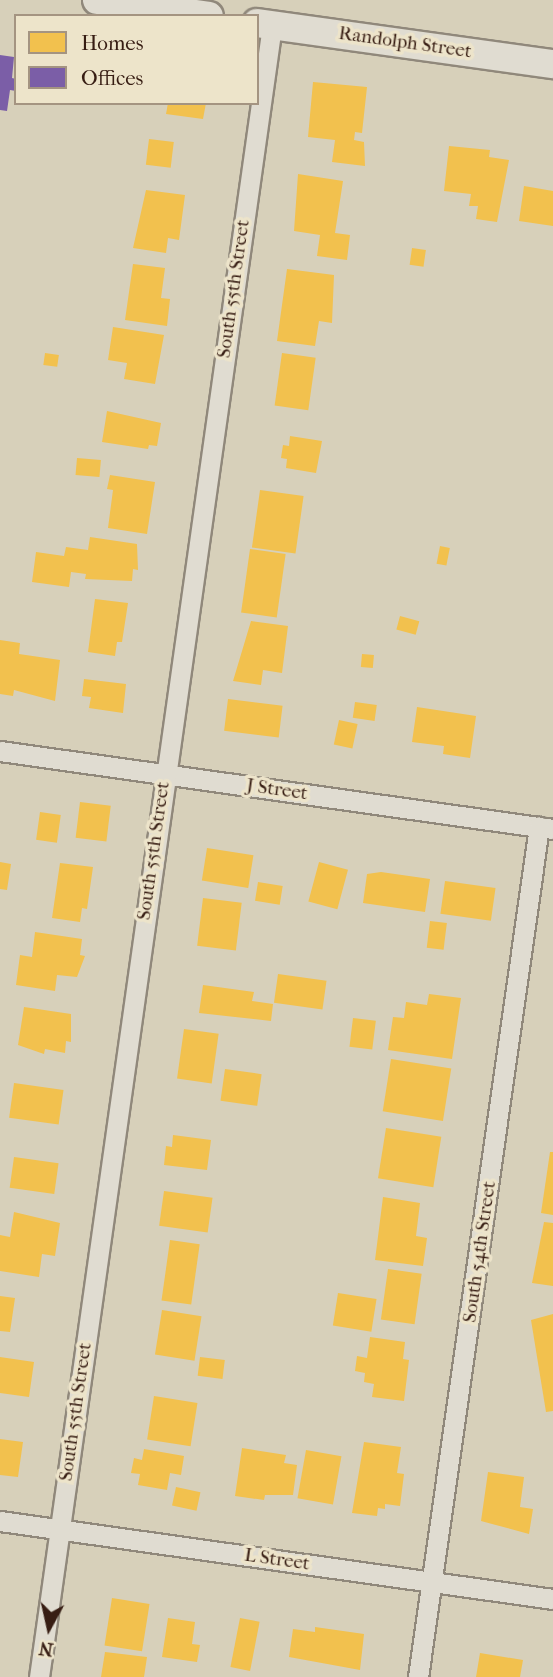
<!DOCTYPE html>
<html>
<head>
<meta charset="utf-8">
<style>
	body { margin:0 }
	#map { position:relative; width:553px; height:1677px; overflow:hidden; background:#d7d0ba; font-family:"IM FELL French Canon",serif }
	div>[style] { position:absolute }
	.homes>* { inset:0; background:#f2c14e; transform-origin:0 0 }
	.offices>* { inset:0; background:#7b5ea7 }
	.roads { filter:drop-shadow(2px 0 #90887b) drop-shadow(-2px 0 #90887b) drop-shadow(0 2px #90887b) drop-shadow(0 -2px #90887b) }
	.minor>* { height:19px; margin:-9.5px; padding:0 9.5px; transform-origin:9.5px; border-radius:9.5px; background:#e0dcd1 }
	.secondary>* { height:28px; margin:-14px; padding:0 14px; transform-origin:14px; border-radius:14px; background:#e0dcd1 }
	span { translate:-50% -50%; white-space:nowrap; text-align:center; line-height:1.15; -webkit-text-stroke:7px #ede4ca; paint-order:stroke }
	.street-label { font-size:19px; color:#371d13 }
	.legend { position:absolute; left:14px; top:14px; width:245px; height:91px; box-sizing:border-box; background:#ede4ca; border:2px solid #a49481; margin:0; padding:9px 12px; list-style:none; font-size:21px; color:#371d13 }
	.legend li { display:flex; align-items:center; gap:14px; height:35px }
	.legend b { width:35px; border:2px solid #a49481 }
	.north { position:absolute; left:14px; top:1593px; width:70px; height:70px; -webkit-text-stroke:5px #ede4ca; paint-order:stroke; rotate:188deg; font-size:19px; font-weight:700; line-height:28px; text-align:center; color:#371d13 }
	.north::after { content:''; display:block; margin:auto; width:24px; height:32px; background:#371d13; clip-path:polygon(50% 0,100% 100%,50% 72%,0 100%) }
</style>
</head>
<body>
<div id="map">
	<div class="homes">
		<i style="clip-path:polygon(313px 82px,367px 87px,362px 133px,355px 132px,354px 140px,364px 142px,365px 166px,332px 162px,335px 140px,308px 137px)"></i>
		<i style="clip-path:polygon(168px 103px,206px 103px,203px 119px,166px 114px)"></i>
		<i style="left:149px;top:139px;width:25px;height:26px;rotate:7deg"></i>
		<i style="clip-path:polygon(449px 146px,490px 150px,489px 157px,509px 160px,497px 222px,476px 219px,478px 206px,469px 206px,471px 194px,444px 191px)"></i>
		<i style="clip-path:polygon(298px 174px,343px 181px,335px 233px,350px 235px,347px 260px,317px 256px,320px 235px,294px 231px)"></i>
		<i style="clip-path:polygon(524px 186px,553px 191px,553px 226px,519px 221px)"></i>
		<i style="clip-path:polygon(146px 190px,185px 195px,179px 240px,168px 238px,166px 253px,133px 248px)"></i>
		<i style="left:412px;top:248px;width:14px;height:17px;rotate:8deg"></i>
		<i style="clip-path:polygon(133px 264px,165px 268px,161px 298px,170px 299px,167px 326px,125px 320px)"></i>
		<i style="clip-path:polygon(287px 269px,334px 275px,332px 323px,319px 321px,315px 346px,277px 341px)"></i>
		<i style="clip-path:polygon(113px 327px,164px 335px,155px 384px,124px 379px,127px 363px,108px 360px)"></i>
		<i style="left:45px;top:353px;width:14px;height:12px;rotate:8deg"></i>
		<i style="left:282px;top:353px;width:34px;height:53px;rotate:8deg"></i>
		<i style="clip-path:polygon(107px 411px,161px 423px,157px 446px,149px 445px,148px 449px,102px 442px)"></i>
		<i style="clip-path:polygon(290px 436px,322px 441px,316px 473px,286px 468px,287px 459px,281px 458px,283px 445px,289px 446px)"></i>
		<i style="left:77px;top:458px;width:24px;height:17px;rotate:5deg"></i>
		<i style="clip-path:polygon(110px 475px,155px 482px,147px 534px,108px 528px,113px 490px,107px 489px)"></i>
		<i style="left:260px;top:490px;width:44px;height:58px;rotate:8deg"></i>
		<i style="clip-path:polygon(90px 537px,137px 544px,138px 570px,133px 569px,132px 581px,85px 579px,86px 574px,71px 572px,69px 587px,32px 582px,36px 552px,64px 556px,66px 547px,88px 550px)"></i>
		<i style="left:440px;top:546px;width:10px;height:18px;rotate:11deg"></i>
		<i style="left:250px;top:549px;width:36px;height:64px;rotate:8deg"></i>
		<i style="clip-path:polygon(95px 599px,128px 603px,122px 642px,117px 642px,115px 656px,88px 652px)"></i>
		<i style="left:400px;top:616px;width:20px;height:14px;rotate:15deg"></i>
		<i style="clip-path:polygon(251px 621px,288px 626px,282px 673px,263px 670px,261px 685px,233px 681px)"></i>
		<i style="clip-path:polygon(0 640px,20px 643px,19px 654px,60px 660px,55px 701px,14px 690px,13px 696px,0 694px)"></i>
		<i style="left:362px;top:654px;width:12px;height:13px;rotate:5deg"></i>
		<i style="clip-path:polygon(84px 679px,126px 684px,123px 713px,89px 708px,91px 697px,82px 696px)"></i>
		<i style="left:228px;top:699px;width:55px;height:32px;rotate:7deg"></i>
		<i style="left:355px;top:702px;width:22px;height:16px;rotate:8deg"></i>
		<i style="clip-path:polygon(417px 707px,476px 716px,470px 758px,443px 754px,444px 746px,412px 742px)"></i>
		<i style="left:339px;top:720px;width:19px;height:25px;rotate:12deg"></i>
		<i style="left:80px;top:802px;width:31px;height:36px;rotate:7deg"></i>
		<i style="left:40px;top:812px;width:21px;height:28px;rotate:8deg"></i>
		<i style="left:207px;top:848px;width:47px;height:33px;rotate:9deg"></i>
		<i style="clip-path:polygon(0 862px,11px 864px,7px 890px,0 889px)"></i>
		<i style="left:319px;top:862px;width:30px;height:41px;rotate:15deg"></i>
		<i style="clip-path:polygon(60px 863px,93px 867px,87px 909px,82px 908px,80px 922px,52px 918px)"></i>
		<i style="clip-path:polygon(381px 872px,430px 879px,425px 912px,363px 903px,367px 874px)"></i>
		<i style="left:445px;top:881px;width:51px;height:33px;rotate:8deg"></i>
		<i style="left:258px;top:882px;width:25px;height:19px;rotate:9deg"></i>
		<i style="left:203px;top:898px;width:39px;height:48px;rotate:7deg"></i>
		<i style="left:430px;top:921px;width:17px;height:27px;rotate:7deg"></i>
		<i style="clip-path:polygon(35px 932px,82px 939px,80px 955px,85px 956px,77px 977px,57px 975px,55px 991px,16px 985px,20px 955px,32px 957px)"></i>
		<i style="left:278px;top:974px;width:49px;height:29px;rotate:8deg"></i>
		<i style="clip-path:polygon(203px 985px,254px 992px,252px 1001px,273px 1004px,271px 1021px,199px 1013px)"></i>
		<i style="clip-path:polygon(429px 994px,461px 998px,452px 1059px,388px 1050px,393px 1017px,404px 1018px,406px 1002px,427px 1005px)"></i>
		<i style="clip-path:polygon(24px 1007px,71px 1014px,71px 1042px,66px 1041px,65px 1053px,45px 1049px,44px 1054px,18px 1045px)"></i>
		<i style="left:353px;top:1018px;width:23px;height:29px;rotate:7deg"></i>
		<i style="left:184px;top:1029px;width:35px;height:50px;rotate:8deg"></i>
		<i style="left:391px;top:1059px;width:61px;height:53px;rotate:9deg"></i>
		<i style="left:225px;top:1069px;width:37px;height:32px;rotate:8deg"></i>
		<i style="left:14px;top:1083px;width:50px;height:35px;rotate:8deg"></i>
		<i style="left:386px;top:1128px;width:56px;height:51px;rotate:9deg"></i>
		<i style="clip-path:polygon(173px 1135px,211px 1140px,207px 1170px,164px 1165px,166px 1146px,172px 1147px)"></i>
		<i style="clip-path:polygon(550px 1152px,553px 1152px,553px 1215px,541px 1213px)"></i>
		<i style="left:14px;top:1157px;width:45px;height:31px;rotate:8deg"></i>
		<i style="left:164px;top:1191px;width:49px;height:35px;rotate:8deg"></i>
		<i style="clip-path:polygon(383px 1197px,420px 1203px,416px 1236px,427px 1238px,423px 1266px,375px 1260px)"></i>
		<i style="clip-path:polygon(14px 1212px,60px 1223px,55px 1256px,42px 1254px,39px 1277px,0 1271px,0 1235px,10px 1237px)"></i>
		<i style="clip-path:polygon(544px 1222px,553px 1223px,553px 1286px,532px 1283px)"></i>
		<i style="left:170px;top:1240px;width:30px;height:61px;rotate:8deg"></i>
		<i style="left:388px;top:1269px;width:34px;height:51px;rotate:8deg"></i>
		<i style="left:338px;top:1293px;width:39px;height:33px;rotate:9deg"></i>
		<i style="clip-path:polygon(0 1296px,15px 1298px,10px 1332px,0 1331px)"></i>
		<i style="left:162px;top:1310px;width:40px;height:45px;rotate:9deg"></i>
		<i style="clip-path:polygon(553px 1314px,553px 1411px,546px 1412px,531px 1320px)"></i>
		<i style="clip-path:polygon(370px 1337px,405px 1342px,403px 1359px,409px 1360px,404px 1401px,372px 1397px,374px 1384px,364px 1382px,365px 1373px,355px 1371px,357px 1356px,367px 1358px)"></i>
		<i style="clip-path:polygon(0 1357px,34px 1362px,29px 1397px,0 1393px)"></i>
		<i style="left:200px;top:1357px;width:25px;height:19px;rotate:7deg"></i>
		<i style="left:154px;top:1396px;width:44px;height:44px;rotate:9deg"></i>
		<i style="clip-path:polygon(0 1439px,23px 1442px,18px 1477px,0 1475px)"></i>
		<i style="clip-path:polygon(364px 1442px,401px 1447px,397px 1473px,404px 1474px,400px 1506px,385px 1504px,385px 1509px,378px 1508px,377px 1516px,352px 1513px)"></i>
		<i style="clip-path:polygon(242px 1448px,286px 1455px,284px 1463px,297px 1465px,293px 1495px,265px 1495px,264px 1500px,235px 1496px)"></i>
		<i style="clip-path:polygon(144px 1449px,184px 1456px,181px 1475px,170px 1473px,167px 1490px,138px 1485px,140px 1474px,131px 1473px,134px 1458px,142px 1460px)"></i>
		<i style="left:306px;top:1450px;width:36px;height:49px;rotate:10deg"></i>
		<i style="clip-path:polygon(488px 1472px,524px 1477px,520px 1507px,533px 1509px,529px 1534px,481px 1521px)"></i>
		<i style="left:176px;top:1487px;width:25px;height:19px;rotate:12deg"></i>
		<i style="left:112px;top:1598px;width:38px;height:48px;rotate:9deg"></i>
		<i style="clip-path:polygon(168px 1618px,195px 1622px,192px 1644px,200px 1645px,197px 1662px,162px 1657px)"></i>
		<i style="left:240px;top:1618px;width:20px;height:50px;rotate:11deg"></i>
		<i style="clip-path:polygon(315px 1627px,364px 1634px,360px 1670px,289px 1657px,293px 1629px,315px 1632px)"></i>
		<i style="clip-path:polygon(105px 1652px,147px 1657px,144px 1677px,101px 1677px)"></i>
		<i style="clip-path:polygon(480px 1653px,523px 1660px,520px 1677px,476px 1677px)"></i>
	</div>
	<div class="offices">
		<i style="clip-path:polygon(0 55px,14px 57px,12px 78px,16px 79px,16px 91px,10px 90px,7px 111px,0 110px)"></i>
	</div>
	<div class="roads">
		<div class="minor">
			<i style="left:0;top:751px;width:558px;rotate:8.03deg"></i>
			<i style="left:0;top:1521px;width:558px;rotate:8.03deg"></i>
			<i style="left:39px;top:1677px;width:1668px;rotate:-81.97deg"></i>
			<i style="left:418px;top:1677px;width:859px;rotate:-81.9deg"></i>
		</div>
		<div class="secondary">
			<i style="left:97px;top:0;width:113px;rotate:8.1deg"></i>
			<i style="left:257px;top:23px;width:299px;rotate:7.9deg"></i>
		</div>
	</div>
	<div class="street-label">
		<span style="left:405px;top:43px;rotate:8deg">Randolph Street</span>
		<span style="left:234px;top:289px;rotate:-82deg">South 55th Street</span>
		<span style="left:277px;top:790px;rotate:8deg">J Street</span>
		<span style="left:154px;top:851px;rotate:-82deg">South 55th Street</span>
		<span style="left:480px;top:1252px;rotate:-82deg">South 54th Street</span>
		<span style="left:76px;top:1412px;rotate:-82deg">South 55th Street</span>
		<span style="left:277px;top:1560px;rotate:8deg">L Street</span>
	</div>
	<ul class="legend">
	<li><b style="height:19px;background:#f2c14e"></b>Homes</li>
	<li><b style="height:19px;background:#7b5ea7"></b>Offices</li>
	</ul>
	<div class="north">N</div>
</div>
</body>
</html>
